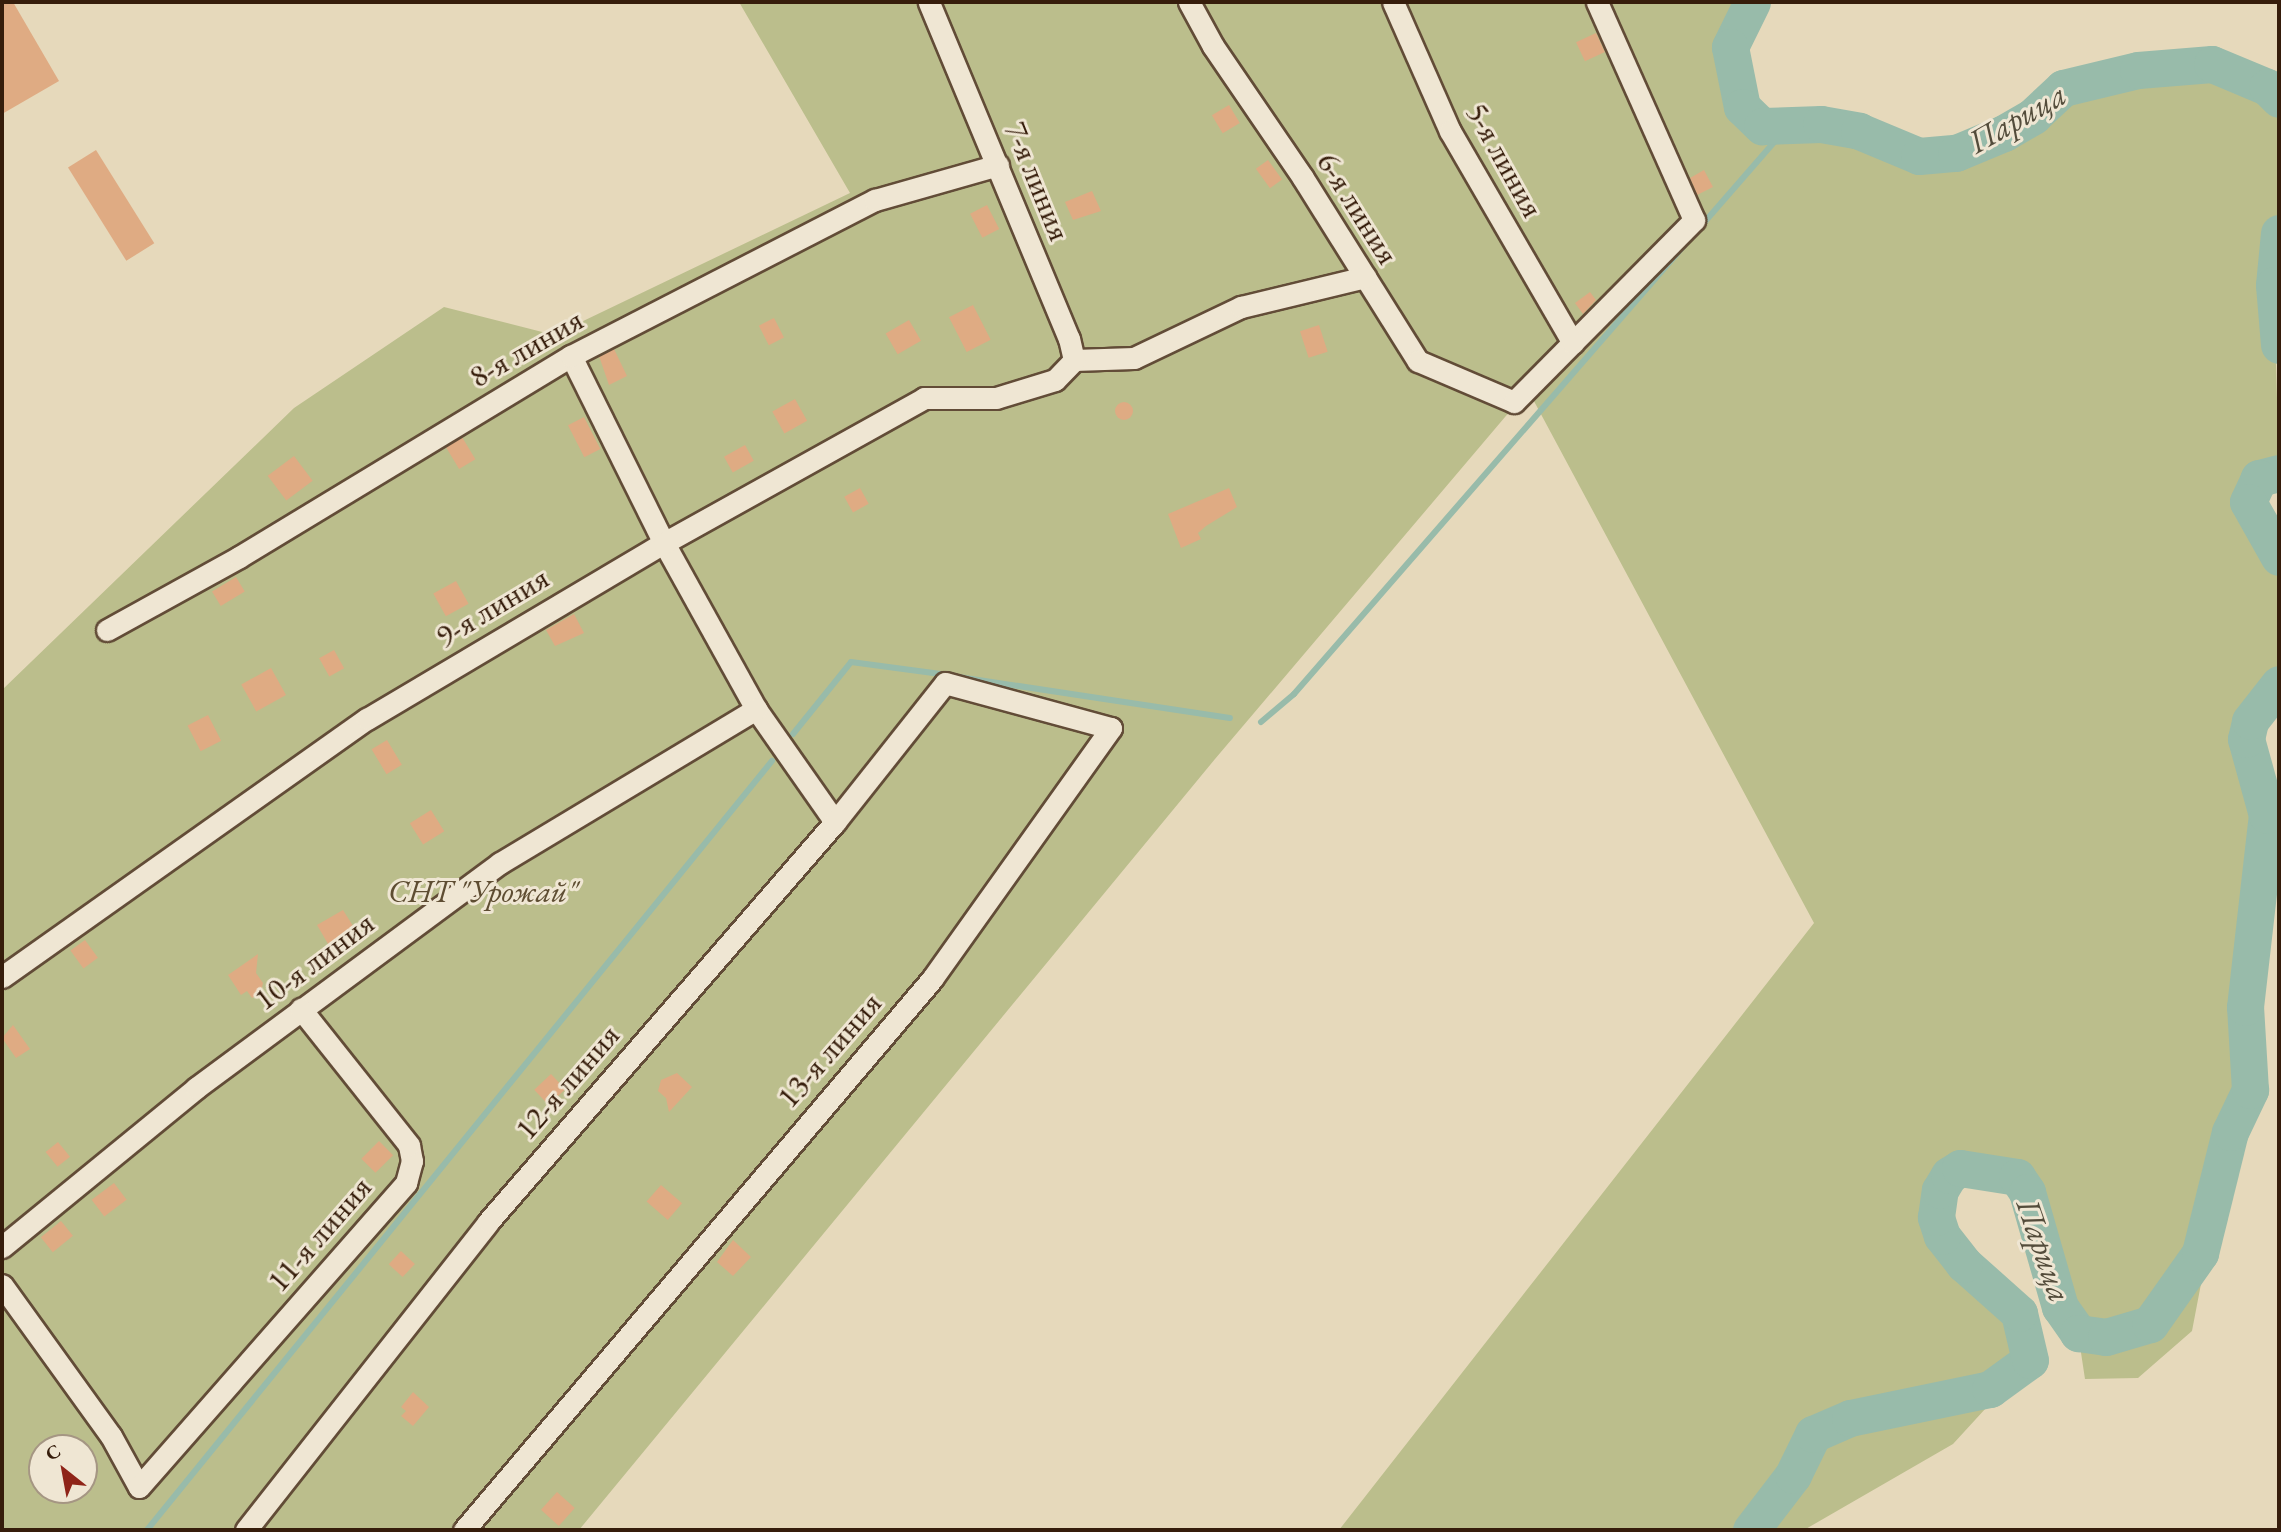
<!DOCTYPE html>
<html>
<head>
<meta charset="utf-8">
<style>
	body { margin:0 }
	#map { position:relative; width:2281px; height:1532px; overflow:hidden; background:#e6d9bb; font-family:"EB Garamond",serif }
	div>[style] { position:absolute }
	.green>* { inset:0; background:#bbbe8c }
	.stream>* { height:6px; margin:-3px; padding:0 3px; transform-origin:3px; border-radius:3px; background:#98bbaa }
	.river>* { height:37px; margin:-18.5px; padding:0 18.5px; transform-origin:18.5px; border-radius:18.5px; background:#98bbaa }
	.building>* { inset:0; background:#dfab83; transform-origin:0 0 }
	.round { border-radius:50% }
	.roads { filter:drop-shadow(2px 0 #624c37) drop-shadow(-2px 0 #624c37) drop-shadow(0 2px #624c37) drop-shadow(0 -2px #624c37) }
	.street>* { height:21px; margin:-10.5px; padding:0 10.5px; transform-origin:10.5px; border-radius:10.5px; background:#efe6d3 }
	span { translate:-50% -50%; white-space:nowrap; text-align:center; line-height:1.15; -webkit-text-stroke:6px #efe6d3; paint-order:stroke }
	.street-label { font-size:32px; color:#361d0b }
	.park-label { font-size:32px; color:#5e4d32; font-style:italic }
	.water-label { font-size:33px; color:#534c3b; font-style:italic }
	.frame { position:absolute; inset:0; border:4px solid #361d0b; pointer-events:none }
	.north { position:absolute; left:28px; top:1434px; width:70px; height:70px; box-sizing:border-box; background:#efe6d3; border:2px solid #a59683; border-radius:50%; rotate:329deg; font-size:19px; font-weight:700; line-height:28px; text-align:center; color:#361d0b }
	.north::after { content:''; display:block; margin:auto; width:24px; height:32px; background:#8f2418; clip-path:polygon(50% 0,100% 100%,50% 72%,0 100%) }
</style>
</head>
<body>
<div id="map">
	<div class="green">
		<i style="clip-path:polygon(evenodd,739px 2px,1752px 2px,1730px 47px,1742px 107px,1761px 125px,1821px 124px,1859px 131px,1920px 156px,1956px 153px,2004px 133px,2033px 116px,2063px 88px,2138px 70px,2212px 64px,2267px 87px,2279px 99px,2279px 233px,2274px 285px,2279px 473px,2259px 478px,2248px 502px,2279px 557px,2279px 684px,2250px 721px,2246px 739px,2267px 815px,2245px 1007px,2250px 1090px,2230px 1132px,2192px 1331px,2138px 1378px,2085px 1379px,2078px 1333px,2060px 1307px,2027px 1192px,2016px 1177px,1960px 1168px,1949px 1175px,1940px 1190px,1936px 1217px,1942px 1236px,1964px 1264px,2019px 1313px,2030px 1360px,1953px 1444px,1804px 1530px,1339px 1530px,1814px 923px,1528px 390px,1215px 759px,579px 1530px,2px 1530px,2px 690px,294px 408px,444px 307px,554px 335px,850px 193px,739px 2px,42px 1448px,84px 1448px,84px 1490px,42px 1490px,42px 1448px)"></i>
	</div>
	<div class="stream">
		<i style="left:959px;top:677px;width:274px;rotate:8.6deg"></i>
		<i style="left:1261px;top:722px;width:43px;rotate:-40.3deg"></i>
		<i style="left:1294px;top:694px;width:754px;rotate:-48.98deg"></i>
		<i style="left:793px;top:734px;width:92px;rotate:-51.1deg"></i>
		<i style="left:851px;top:662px;width:98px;rotate:7.6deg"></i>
		<i style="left:147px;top:1530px;width:991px;rotate:-50.9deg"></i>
	</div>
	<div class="river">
		<i style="left:1752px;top:2px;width:50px;rotate:116.1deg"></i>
		<i style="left:1730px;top:47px;width:61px;rotate:78.7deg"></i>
		<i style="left:1742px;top:107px;width:28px;rotate:44deg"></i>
		<i style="left:1762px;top:126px;width:59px;rotate:-1.9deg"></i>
		<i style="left:1821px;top:124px;width:39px;rotate:10deg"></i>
		<i style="left:1859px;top:131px;width:65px;rotate:22.6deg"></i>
		<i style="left:1919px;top:156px;width:37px;rotate:-5deg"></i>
		<i style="left:1956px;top:153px;width:52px;rotate:-22.6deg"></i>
		<i style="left:2004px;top:133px;width:34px;rotate:-30deg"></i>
		<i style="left:2033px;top:116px;width:41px;rotate:-43deg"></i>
		<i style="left:2063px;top:88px;width:77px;rotate:-13.5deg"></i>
		<i style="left:2138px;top:70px;width:74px;rotate:-4.6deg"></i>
		<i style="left:2212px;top:64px;width:60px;rotate:22.7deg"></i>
		<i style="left:2267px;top:87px;width:17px;rotate:45deg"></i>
		<i style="left:2279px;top:233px;width:52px;rotate:95.5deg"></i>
		<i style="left:2274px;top:285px;width:60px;rotate:85.2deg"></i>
		<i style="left:2279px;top:473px;width:21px;rotate:166deg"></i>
		<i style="left:2259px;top:478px;width:26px;rotate:115deg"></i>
		<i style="left:2248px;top:502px;width:63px;rotate:60.6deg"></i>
		<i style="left:1751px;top:1530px;width:69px;rotate:-52.6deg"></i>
		<i style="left:1793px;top:1475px;width:46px;rotate:-64deg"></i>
		<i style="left:1813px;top:1434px;width:40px;rotate:-23.4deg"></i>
		<i style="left:1850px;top:1418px;width:143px;rotate:-11.7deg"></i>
		<i style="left:1990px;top:1389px;width:49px;rotate:-35.9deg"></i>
		<i style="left:2030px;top:1360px;width:48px;rotate:-103.2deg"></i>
		<i style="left:2019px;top:1313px;width:74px;rotate:-138.3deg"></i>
		<i style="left:1964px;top:1264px;width:36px;rotate:-128deg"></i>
		<i style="left:1942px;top:1236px;width:20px;rotate:-108deg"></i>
		<i style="left:1936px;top:1217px;width:27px;rotate:-82deg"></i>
		<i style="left:1940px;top:1190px;width:17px;rotate:-59deg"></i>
		<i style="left:1949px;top:1175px;width:13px;rotate:-32deg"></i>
		<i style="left:1960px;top:1168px;width:58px;rotate:9deg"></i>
		<i style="left:2017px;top:1177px;width:18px;rotate:56deg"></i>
		<i style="left:2027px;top:1192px;width:120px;rotate:74deg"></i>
		<i style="left:2060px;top:1307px;width:32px;rotate:55deg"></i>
		<i style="left:2078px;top:1333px;width:28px;rotate:8deg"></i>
		<i style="left:2106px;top:1337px;width:46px;rotate:-16.5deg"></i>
		<i style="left:2150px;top:1324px;width:87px;rotate:-54.8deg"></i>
		<i style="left:2200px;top:1253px;width:125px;rotate:-76.1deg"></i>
		<i style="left:2230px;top:1132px;width:47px;rotate:-64.5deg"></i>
		<i style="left:2250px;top:1090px;width:83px;rotate:-93.4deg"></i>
		<i style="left:2245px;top:1007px;width:193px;rotate:-83.5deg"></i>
		<i style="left:2267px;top:815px;width:79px;rotate:-105.4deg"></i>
		<i style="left:2246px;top:739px;width:18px;rotate:-77deg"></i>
		<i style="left:2250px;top:721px;width:47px;rotate:-51.9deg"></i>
	</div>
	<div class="building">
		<i style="clip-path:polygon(2px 2px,13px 2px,59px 81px,2px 114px)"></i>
		<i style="left:1596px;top:33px;width:21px;height:22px;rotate:65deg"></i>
		<i style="left:1229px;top:105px;width:21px;height:20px;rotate:59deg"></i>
		<i style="left:96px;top:150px;width:110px;height:33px;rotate:58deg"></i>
		<i style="left:1268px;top:160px;width:24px;height:15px;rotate:54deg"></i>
		<i style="clip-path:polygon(1704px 170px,1713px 187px,1697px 195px,1690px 178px)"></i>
		<i style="clip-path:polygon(1092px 191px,1101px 211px,1073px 220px,1065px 202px)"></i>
		<i style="left:987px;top:205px;width:27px;height:19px;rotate:63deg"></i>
		<i style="clip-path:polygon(1590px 292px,1596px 300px,1583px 314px,1575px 303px)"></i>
		<i style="left:973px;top:305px;width:39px;height:27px;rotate:63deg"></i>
		<i style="left:774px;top:318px;width:22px;height:17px;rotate:63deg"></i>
		<i style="left:909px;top:320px;width:24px;height:27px;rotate:60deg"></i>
		<i style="left:1319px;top:325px;width:28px;height:20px;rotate:72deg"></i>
		<i style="clip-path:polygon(614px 349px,627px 376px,609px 385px,599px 356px)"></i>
		<i style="left:795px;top:399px;width:25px;height:26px;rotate:61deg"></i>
		<i class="round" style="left:1115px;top:402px;width:18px;height:18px"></i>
		<i style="left:584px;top:417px;width:36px;height:18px;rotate:63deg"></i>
		<i style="left:462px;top:437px;width:26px;height:19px;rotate:59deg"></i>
		<i style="left:745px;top:445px;width:18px;height:24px;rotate:61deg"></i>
		<i style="left:294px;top:456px;width:31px;height:33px;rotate:53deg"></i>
		<i style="left:860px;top:488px;width:18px;height:18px;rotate:61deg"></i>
		<i style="clip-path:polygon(1229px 488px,1237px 507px,1206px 526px,1198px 533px,1201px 539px,1181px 548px,1168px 514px)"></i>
		<i style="left:236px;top:577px;width:17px;height:28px;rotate:59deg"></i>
		<i style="left:456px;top:581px;width:26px;height:26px;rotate:61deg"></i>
		<i style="clip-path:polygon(574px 614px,584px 633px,555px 646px,546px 630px)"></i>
		<i style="left:334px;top:650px;width:21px;height:17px;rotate:61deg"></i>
		<i style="left:271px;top:668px;width:31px;height:34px;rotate:61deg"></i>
		<i style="left:208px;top:715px;width:29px;height:23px;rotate:63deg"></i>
		<i style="left:387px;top:740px;width:29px;height:18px;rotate:59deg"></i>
		<i style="left:431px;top:810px;width:25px;height:25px;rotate:58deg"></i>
		<i style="clip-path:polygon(343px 910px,360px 937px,331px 949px,317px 925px)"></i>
		<i style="left:85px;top:940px;width:22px;height:18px;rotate:54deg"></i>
		<i style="clip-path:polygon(258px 954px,256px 973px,263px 983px,261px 992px,252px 998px,247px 991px,241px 995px,228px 975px)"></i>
		<i style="clip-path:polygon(13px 1025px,30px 1049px,16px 1058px,2px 1038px)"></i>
		<i style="clip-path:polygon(677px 1073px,692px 1087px,669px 1112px,666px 1098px,658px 1091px,661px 1080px)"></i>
		<i style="left:551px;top:1074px;width:21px;height:23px;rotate:47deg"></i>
		<i style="left:379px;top:1141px;width:20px;height:25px;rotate:45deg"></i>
		<i style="left:58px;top:1142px;width:19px;height:16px;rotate:51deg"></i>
		<i style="left:114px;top:1183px;width:21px;height:28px;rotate:53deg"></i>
		<i style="left:661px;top:1185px;width:28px;height:22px;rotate:41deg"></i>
		<i style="left:61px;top:1221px;width:19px;height:26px;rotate:51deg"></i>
		<i style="clip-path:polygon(733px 1240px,751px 1257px,733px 1276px,717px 1262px)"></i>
		<i style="left:401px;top:1251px;width:19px;height:18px;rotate:43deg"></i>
		<i style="clip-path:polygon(413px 1392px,429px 1407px,413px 1426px,401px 1416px,406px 1411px,401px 1407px)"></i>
		<i style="left:557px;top:1492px;width:24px;height:24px;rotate:42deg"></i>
	</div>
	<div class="roads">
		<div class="street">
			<i style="left:1189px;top:2px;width:50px;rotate:61.4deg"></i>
			<i style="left:1213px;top:46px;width:160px;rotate:55.7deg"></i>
			<i style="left:1303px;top:178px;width:216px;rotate:57.9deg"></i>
			<i style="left:1418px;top:361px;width:104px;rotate:23.1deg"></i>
			<i style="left:1514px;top:402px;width:256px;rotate:-45.3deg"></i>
			<i style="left:1694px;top:220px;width:239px;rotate:-114deg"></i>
			<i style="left:1393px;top:2px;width:141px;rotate:66.2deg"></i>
			<i style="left:1450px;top:131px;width:245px;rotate:59.9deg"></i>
			<i style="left:571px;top:356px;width:209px;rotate:63.6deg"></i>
			<i style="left:664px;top:543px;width:190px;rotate:61deg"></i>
			<i style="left:756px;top:709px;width:138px;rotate:55deg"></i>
			<i style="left:1074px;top:360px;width:60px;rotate:-1.9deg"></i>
			<i style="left:1134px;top:358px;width:119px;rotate:-25.5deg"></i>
			<i style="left:1241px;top:307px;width:128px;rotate:-13.6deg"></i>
			<i style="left:107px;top:630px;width:151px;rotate:-28.9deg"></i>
			<i style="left:239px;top:557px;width:388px;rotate:-31.2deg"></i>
			<i style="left:571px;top:356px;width:342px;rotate:-27.2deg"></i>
			<i style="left:875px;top:200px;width:128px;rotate:-15.9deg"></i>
			<i style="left:2px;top:977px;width:447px;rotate:-35.3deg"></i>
			<i style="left:367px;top:719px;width:345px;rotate:-30.7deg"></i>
			<i style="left:664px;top:543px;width:298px;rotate:-29.1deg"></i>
			<i style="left:924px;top:398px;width:72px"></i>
			<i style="left:996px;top:398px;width:62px;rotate:-17deg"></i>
			<i style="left:1055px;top:380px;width:28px;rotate:-46deg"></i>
			<i style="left:1074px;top:360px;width:22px;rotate:-103deg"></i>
			<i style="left:1069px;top:339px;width:365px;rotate:-112.6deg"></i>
			<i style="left:2px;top:1247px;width:251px;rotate:-39.3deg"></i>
			<i style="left:196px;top:1088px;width:378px;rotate:-36.5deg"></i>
			<i style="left:500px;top:863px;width:299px;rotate:-31deg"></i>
			<i style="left:2px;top:1285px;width:186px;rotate:54.2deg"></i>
			<i style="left:111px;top:1436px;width:58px;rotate:61.2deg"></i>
			<i style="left:139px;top:1487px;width:405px;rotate:-48.7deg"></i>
			<i style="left:406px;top:1183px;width:23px;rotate:-75deg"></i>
			<i style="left:412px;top:1161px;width:16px;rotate:-101deg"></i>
			<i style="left:409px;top:1145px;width:174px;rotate:-128.5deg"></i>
			<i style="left:246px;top:1530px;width:392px;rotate:-51.8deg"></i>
			<i style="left:488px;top:1222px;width:530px;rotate:-49.06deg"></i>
			<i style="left:835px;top:822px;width:177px;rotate:-51.6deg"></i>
			<i style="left:945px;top:683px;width:172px;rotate:15.2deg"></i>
			<i style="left:1111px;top:728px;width:308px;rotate:125.5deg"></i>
			<i style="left:932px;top:979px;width:723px;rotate:130.34deg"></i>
		</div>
	</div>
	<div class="street-label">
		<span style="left:1505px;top:160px;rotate:61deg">5-я линия</span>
		<span style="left:1038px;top:181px;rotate:68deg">7-я линия</span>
		<span style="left:1358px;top:208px;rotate:58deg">6-я линия</span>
		<span style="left:526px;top:348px;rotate:-30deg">8-я линия</span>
		<span style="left:492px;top:607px;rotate:-31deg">9-я линия</span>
		<span style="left:314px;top:961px;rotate:-37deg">10-я линия</span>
		<span style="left:829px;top:1050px;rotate:-49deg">13-я линия</span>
		<span style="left:567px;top:1082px;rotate:-49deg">12-я линия</span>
		<span style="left:319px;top:1234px;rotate:-49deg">11-я линия</span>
	</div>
	<div class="park-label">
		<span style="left:483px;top:891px">СНТ "Урожай"</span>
	</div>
	<div class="water-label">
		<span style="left:2017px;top:118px;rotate:-30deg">Парица</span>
		<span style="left:2044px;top:1250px;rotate:71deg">Парица</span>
	</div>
	<div class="frame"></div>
	<div class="north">С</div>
</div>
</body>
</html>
